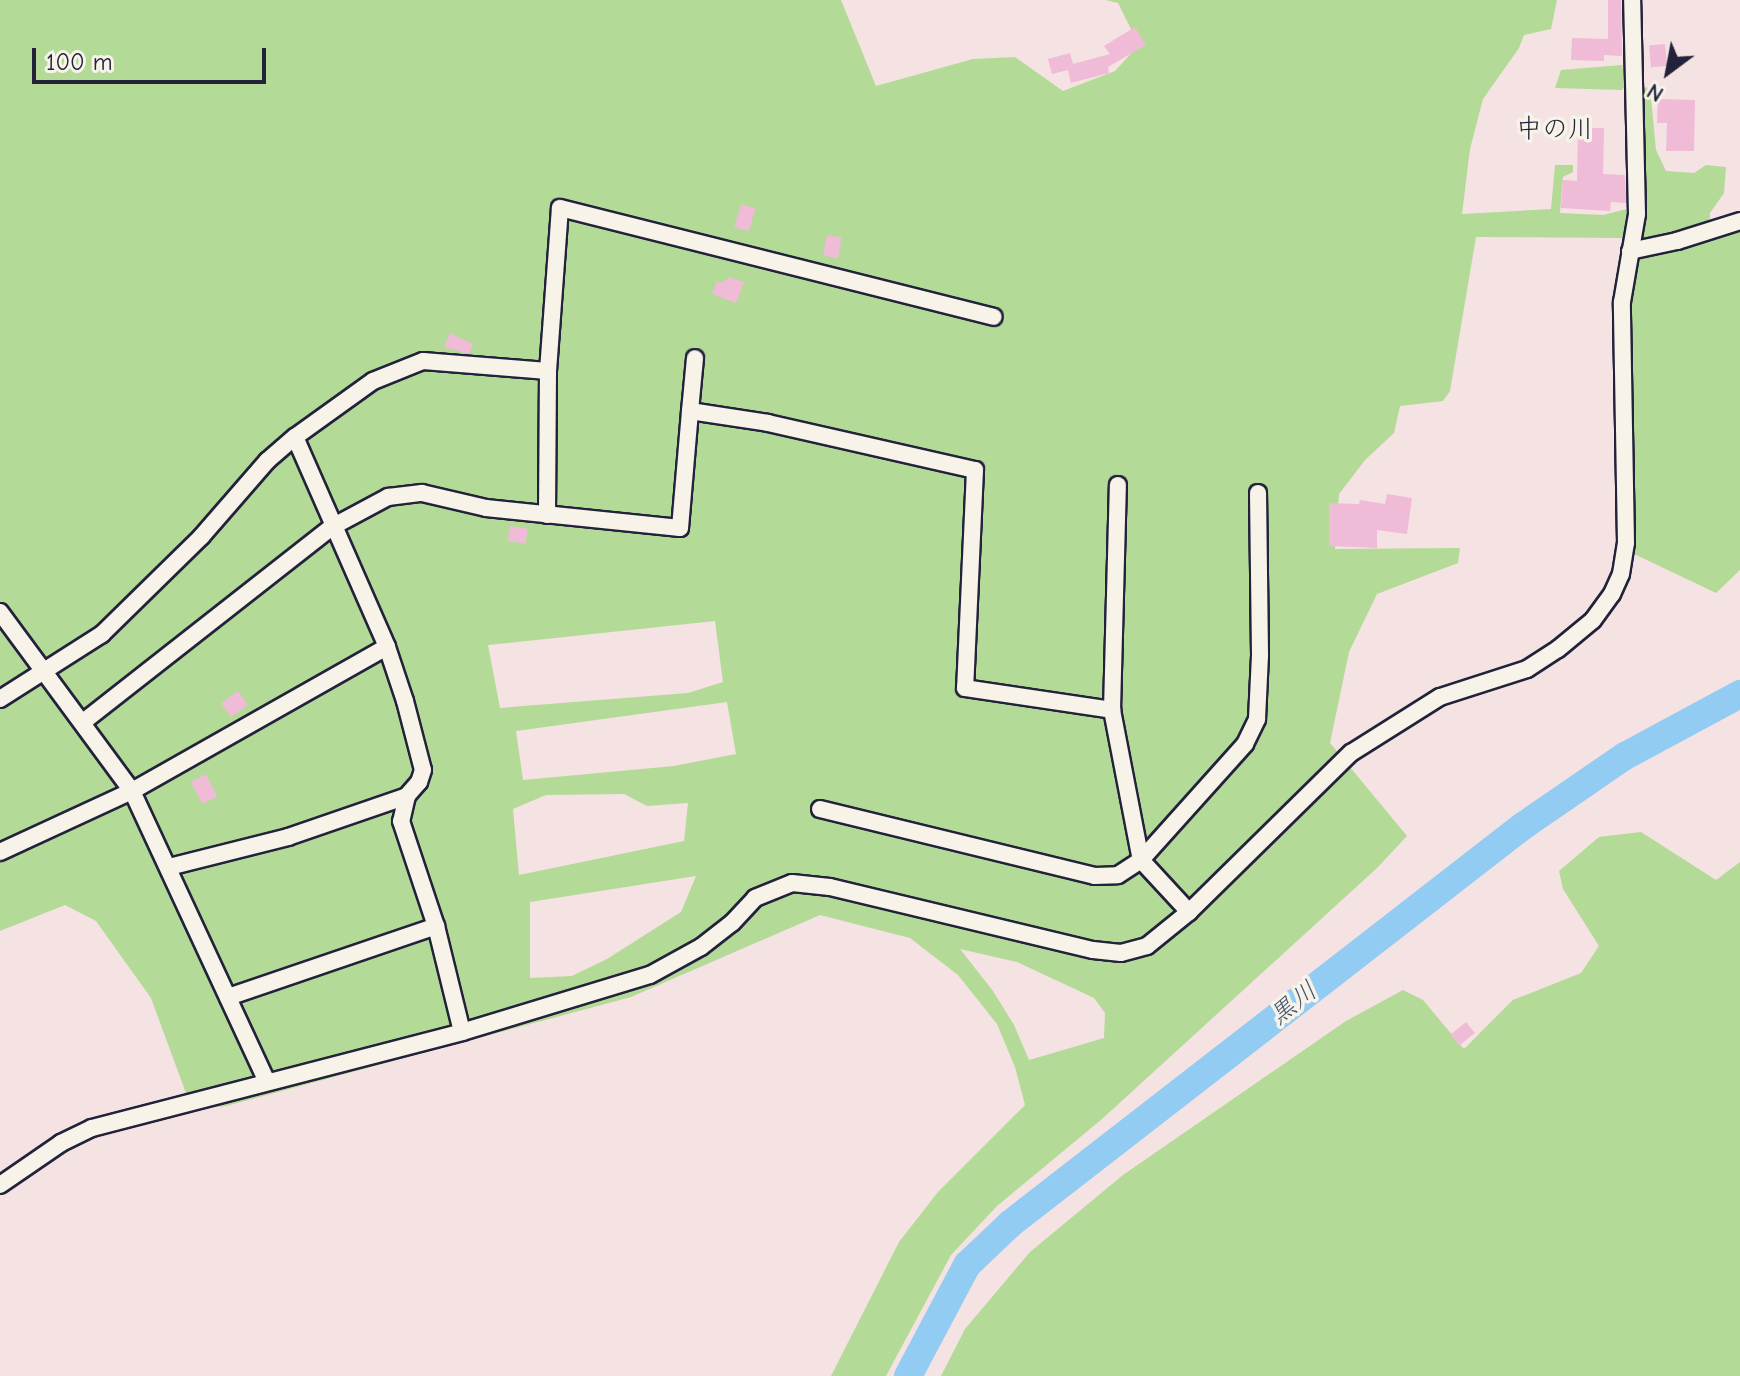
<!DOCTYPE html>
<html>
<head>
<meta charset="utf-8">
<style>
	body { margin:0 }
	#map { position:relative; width:1740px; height:1376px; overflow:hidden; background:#f5e2e3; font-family:"Comic Neue","Klee One",sans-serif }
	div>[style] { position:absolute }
	.green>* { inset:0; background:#b3da96 }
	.river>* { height:28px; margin:-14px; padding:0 14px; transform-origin:14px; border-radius:14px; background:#93ccf3 }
	.building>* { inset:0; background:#efbbd7; transform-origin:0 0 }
	.roads { filter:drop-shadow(2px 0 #22223b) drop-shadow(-2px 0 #22223b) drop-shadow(0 2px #22223b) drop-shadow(0 -2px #22223b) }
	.minor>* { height:16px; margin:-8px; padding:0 8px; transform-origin:8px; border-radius:8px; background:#f7f3e8 }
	span { translate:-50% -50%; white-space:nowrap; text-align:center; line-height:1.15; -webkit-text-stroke:7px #f7f3e8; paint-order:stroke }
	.neighbourhood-label { font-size:26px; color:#22223b }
	.water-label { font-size:26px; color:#445572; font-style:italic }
	.north { position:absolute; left:1628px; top:32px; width:80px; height:80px; -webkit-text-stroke:6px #f7f3e8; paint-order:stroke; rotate:212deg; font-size:22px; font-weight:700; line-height:32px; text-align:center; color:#22223b }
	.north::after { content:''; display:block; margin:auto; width:28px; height:36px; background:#22223b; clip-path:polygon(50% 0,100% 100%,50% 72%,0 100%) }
	.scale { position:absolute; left:32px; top:48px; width:234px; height:36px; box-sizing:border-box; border:4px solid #22223b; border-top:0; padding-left:10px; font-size:24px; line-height:28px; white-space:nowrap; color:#22223b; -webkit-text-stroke:6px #f7f3e8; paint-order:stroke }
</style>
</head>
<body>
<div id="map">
	<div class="green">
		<i style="clip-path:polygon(evenodd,0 0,841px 0,876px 86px,973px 59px,1015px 57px,1063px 91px,1115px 71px,1139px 45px,1118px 3px,1106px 0,1557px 0,1551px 29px,1524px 35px,1519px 48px,1483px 99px,1470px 149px,1462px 214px,1551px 209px,1555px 165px,1573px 165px,1573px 172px,1563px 177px,1560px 213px,1603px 215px,1627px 209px,1626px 238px,1476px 237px,1450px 391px,1443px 401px,1400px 406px,1394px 433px,1365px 460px,1339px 494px,1335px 549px,1460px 548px,1458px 563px,1377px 594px,1349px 652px,1330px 743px,1407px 836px,1377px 868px,1102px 1119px,997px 1206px,951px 1255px,886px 1376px,831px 1376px,899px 1242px,938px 1192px,1025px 1105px,1015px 1067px,997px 1024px,958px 975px,910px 938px,820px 915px,631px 997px,226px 1106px,206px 1108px,187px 1096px,151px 998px,96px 921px,65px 905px,0 931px,0 0,715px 621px,723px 682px,688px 693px,500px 708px,488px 645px,715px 621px,0 0,727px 702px,736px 754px,674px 766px,523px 780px,516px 731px,727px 702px,0 0,624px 794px,647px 806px,688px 803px,684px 841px,519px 875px,513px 809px,546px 795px,624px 794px,0 0,696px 876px,681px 912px,607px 959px,572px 976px,530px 978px,530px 902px,696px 876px,0 0,960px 949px,1017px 962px,1094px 998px,1105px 1013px,1104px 1038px,1029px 1060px,1014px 1025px,993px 991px,960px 949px)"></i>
		<i style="clip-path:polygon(1622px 65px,1626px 85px,1622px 90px,1555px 88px,1561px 70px)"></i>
		<i style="clip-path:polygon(1642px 87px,1650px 88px,1656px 150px,1666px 171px,1694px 173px,1706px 165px,1726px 167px,1724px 193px,1710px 213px,1709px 238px,1740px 230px,1740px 570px,1716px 593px,1632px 553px,1630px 302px,1645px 178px)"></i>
		<i style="clip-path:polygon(1641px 832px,1716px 880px,1740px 862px,1740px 1376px,941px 1376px,965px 1329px,1030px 1252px,1123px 1175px,1346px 1021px,1403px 990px,1423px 1000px,1464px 1049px,1513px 1000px,1581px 973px,1599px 946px,1563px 889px,1559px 871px,1599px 837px)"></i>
	</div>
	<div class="river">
		<i style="left:908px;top:1376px;width:126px;rotate:-62deg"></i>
		<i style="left:967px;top:1265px;width:59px;rotate:-43.6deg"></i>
		<i style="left:1010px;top:1224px;width:649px;rotate:-37.81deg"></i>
		<i style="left:1523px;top:826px;width:124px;rotate:-34.5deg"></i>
		<i style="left:1625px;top:756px;width:131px;rotate:-28.3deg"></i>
	</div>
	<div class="building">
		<i style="clip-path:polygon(1608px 0,1621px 0,1622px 56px,1604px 55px,1604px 61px,1571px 60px,1572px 38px,1608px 39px)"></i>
		<i style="clip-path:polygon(1135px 27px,1146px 45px,1108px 67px,1109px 73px,1071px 83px,1068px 70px,1052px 74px,1048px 59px,1070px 53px,1073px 64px,1110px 54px,1104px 46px)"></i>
		<i style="left:1665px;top:44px;width:22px;height:16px;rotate:85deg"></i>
		<i style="clip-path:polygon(1658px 99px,1695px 100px,1694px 151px,1666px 151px,1667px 123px,1657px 123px)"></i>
		<i style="clip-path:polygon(1578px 128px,1604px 128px,1603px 174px,1625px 175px,1626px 203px,1611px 202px,1610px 211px,1561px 208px,1563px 180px,1577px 181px)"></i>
		<i style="left:741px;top:204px;width:15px;height:24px;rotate:16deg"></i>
		<i style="left:827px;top:235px;width:15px;height:21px;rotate:11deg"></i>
		<i style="clip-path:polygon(729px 277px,744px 282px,736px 303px,712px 294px,717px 281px,722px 283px)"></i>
		<i style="clip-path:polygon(450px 333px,473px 344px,469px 354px,444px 347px)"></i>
		<i style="clip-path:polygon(1387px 494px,1412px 498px,1407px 534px,1377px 530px,1377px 548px,1329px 546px,1329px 503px,1359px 504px,1360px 500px,1385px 504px)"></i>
		<i style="left:510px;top:526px;width:18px;height:15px;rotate:9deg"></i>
		<i style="left:238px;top:691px;width:17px;height:21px;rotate:54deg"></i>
		<i style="left:206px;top:774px;width:25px;height:17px;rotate:63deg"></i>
		<i style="left:1466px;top:1022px;width:14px;height:20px;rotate:51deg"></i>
	</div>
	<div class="roads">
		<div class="minor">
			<i style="left:1630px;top:251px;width:48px;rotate:-12deg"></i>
			<i style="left:1677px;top:241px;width:66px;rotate:-17.6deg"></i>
			<i style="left:548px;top:371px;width:163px;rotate:-85.8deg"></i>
			<i style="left:560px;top:208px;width:447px;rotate:14.1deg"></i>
			<i style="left:690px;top:411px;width:53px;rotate:-84.6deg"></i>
			<i style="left:295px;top:437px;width:229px;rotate:66.3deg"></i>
			<i style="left:387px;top:647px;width:57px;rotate:71.6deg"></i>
			<i style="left:405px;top:701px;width:71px;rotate:75.4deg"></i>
			<i style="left:423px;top:770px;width:13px;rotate:108deg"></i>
			<i style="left:419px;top:782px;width:18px;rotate:131deg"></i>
			<i style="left:407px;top:796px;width:26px;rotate:103deg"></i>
			<i style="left:401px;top:821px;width:111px;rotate:71.6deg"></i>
			<i style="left:436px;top:926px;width:109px;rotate:76.2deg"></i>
			<i style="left:0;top:612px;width:222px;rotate:53.6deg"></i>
			<i style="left:132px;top:791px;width:319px;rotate:65.1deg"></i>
			<i style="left:0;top:699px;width:121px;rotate:-32.5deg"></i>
			<i style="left:102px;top:634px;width:139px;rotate:-44.4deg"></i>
			<i style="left:201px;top:537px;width:101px;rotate:-49deg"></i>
			<i style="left:267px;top:461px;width:37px;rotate:-41deg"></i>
			<i style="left:295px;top:437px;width:96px;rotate:-35.7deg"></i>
			<i style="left:373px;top:381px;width:54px;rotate:-21.8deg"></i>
			<i style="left:423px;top:361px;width:125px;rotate:4.6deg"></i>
			<i style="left:548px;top:371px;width:144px;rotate:90.4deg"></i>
			<i style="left:1112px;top:710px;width:225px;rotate:-88.5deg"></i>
			<i style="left:83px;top:722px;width:316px;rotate:-38.1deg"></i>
			<i style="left:332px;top:527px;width:64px;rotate:-28.2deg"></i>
			<i style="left:388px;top:497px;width:34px;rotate:-7deg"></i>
			<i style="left:422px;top:493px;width:66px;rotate:13.2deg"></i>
			<i style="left:486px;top:508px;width:195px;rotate:5.9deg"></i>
			<i style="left:680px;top:528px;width:117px;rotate:-85.1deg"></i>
			<i style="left:690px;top:411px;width:79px;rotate:8.7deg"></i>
			<i style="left:768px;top:423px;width:212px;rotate:12.8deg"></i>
			<i style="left:975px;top:470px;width:218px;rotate:92.6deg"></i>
			<i style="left:965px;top:688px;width:149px;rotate:8.5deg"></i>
			<i style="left:1112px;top:710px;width:153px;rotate:79.1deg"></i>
			<i style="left:1141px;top:860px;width:71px;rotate:47.3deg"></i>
			<i style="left:820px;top:809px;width:282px;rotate:13.7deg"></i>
			<i style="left:1094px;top:876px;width:24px;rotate:-2deg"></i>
			<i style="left:1118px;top:875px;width:27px;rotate:-33deg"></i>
			<i style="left:1141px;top:860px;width:156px;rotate:-48.1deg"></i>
			<i style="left:1245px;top:744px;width:28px;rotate:-64deg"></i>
			<i style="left:1257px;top:719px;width:64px;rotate:-87.3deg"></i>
			<i style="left:1260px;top:655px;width:162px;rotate:-90.7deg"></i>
			<i style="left:0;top:852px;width:145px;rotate:-24.8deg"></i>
			<i style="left:132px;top:791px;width:293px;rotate:-29.5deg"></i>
			<i style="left:169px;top:867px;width:123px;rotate:-14.1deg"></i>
			<i style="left:288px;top:837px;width:126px;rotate:-19deg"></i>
			<i style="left:228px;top:997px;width:220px;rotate:-18.8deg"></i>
			<i style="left:0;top:1185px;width:74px;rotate:-34.5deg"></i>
			<i style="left:61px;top:1143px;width:34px;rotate:-26deg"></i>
			<i style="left:92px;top:1128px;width:382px;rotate:-14.5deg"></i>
			<i style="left:462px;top:1032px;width:196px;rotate:-16.9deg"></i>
			<i style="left:650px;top:975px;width:58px;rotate:-28.8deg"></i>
			<i style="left:701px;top:947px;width:39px;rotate:-38deg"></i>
			<i style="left:732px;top:923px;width:34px;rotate:-47deg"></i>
			<i style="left:755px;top:898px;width:40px;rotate:-22deg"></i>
			<i style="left:792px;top:883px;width:38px;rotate:6deg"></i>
			<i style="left:830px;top:887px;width:270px;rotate:13.5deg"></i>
			<i style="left:1093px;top:950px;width:28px;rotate:6deg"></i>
			<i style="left:1121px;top:953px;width:27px;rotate:-15deg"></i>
			<i style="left:1147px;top:946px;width:54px;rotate:-39deg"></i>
			<i style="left:1189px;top:912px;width:227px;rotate:-44.5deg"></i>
			<i style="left:1351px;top:753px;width:105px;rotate:-32.2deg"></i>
			<i style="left:1440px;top:697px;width:91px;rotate:-17.8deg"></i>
			<i style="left:1527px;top:669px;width:37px;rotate:-33deg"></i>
			<i style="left:1558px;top:649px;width:45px;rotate:-39.6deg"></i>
			<i style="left:1593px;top:620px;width:32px;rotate:-54deg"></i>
			<i style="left:1612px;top:594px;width:22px;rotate:-66deg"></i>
			<i style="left:1621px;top:574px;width:31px;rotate:-81deg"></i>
			<i style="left:1626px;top:543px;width:241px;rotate:-91deg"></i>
			<i style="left:1622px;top:302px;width:89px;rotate:-80.3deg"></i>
			<i style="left:1637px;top:214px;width:214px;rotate:-91.3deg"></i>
		</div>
	</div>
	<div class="neighbourhood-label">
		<span style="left:1555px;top:130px">中の川</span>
	</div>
	<div class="water-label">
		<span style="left:1294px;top:1004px;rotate:-38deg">黒川</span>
	</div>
	<div class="north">N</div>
	<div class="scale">100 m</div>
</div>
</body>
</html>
